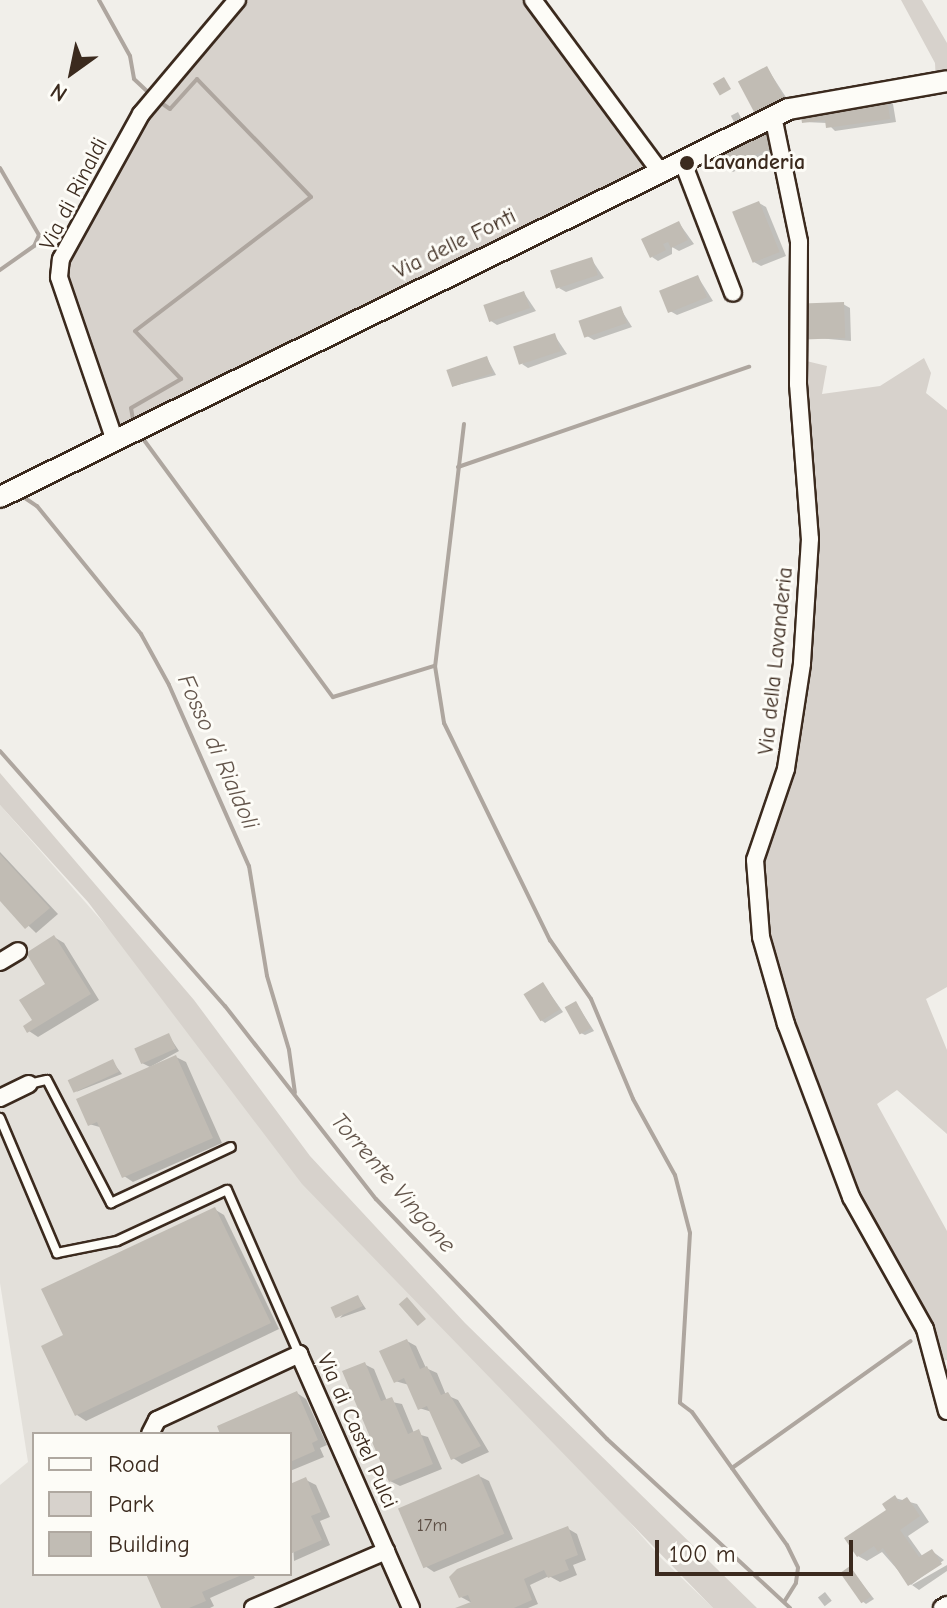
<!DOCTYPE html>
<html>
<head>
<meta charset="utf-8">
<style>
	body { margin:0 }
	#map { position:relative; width:947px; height:1608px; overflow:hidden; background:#f1efea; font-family:"Comic Neue",sans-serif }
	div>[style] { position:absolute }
	.built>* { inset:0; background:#e3e0da }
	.green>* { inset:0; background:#d7d2cc }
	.shadow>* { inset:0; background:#0003; transform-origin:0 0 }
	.stream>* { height:4px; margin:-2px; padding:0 2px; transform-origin:2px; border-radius:2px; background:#aea69f }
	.building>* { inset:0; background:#c1bcb4; transform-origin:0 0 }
	.roads { filter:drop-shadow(2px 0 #3b2a1e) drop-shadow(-2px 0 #3b2a1e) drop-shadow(0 2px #3b2a1e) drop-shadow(0 -2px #3b2a1e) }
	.service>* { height:8px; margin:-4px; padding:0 4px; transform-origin:4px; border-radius:4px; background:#fdfcf7 }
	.minor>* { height:16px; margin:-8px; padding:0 8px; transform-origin:8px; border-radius:8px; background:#fdfcf7 }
	.tertiary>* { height:20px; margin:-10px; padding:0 10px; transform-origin:10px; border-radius:10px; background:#fdfcf7 }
	.dots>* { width:22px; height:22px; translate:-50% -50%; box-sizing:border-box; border:4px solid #fdfcf7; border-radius:50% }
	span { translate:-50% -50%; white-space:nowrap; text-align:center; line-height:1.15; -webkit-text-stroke:6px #fdfcf7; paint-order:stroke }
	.number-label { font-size:18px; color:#5c4e44 }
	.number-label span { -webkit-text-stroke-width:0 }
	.poi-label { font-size:22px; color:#3b2a1e; font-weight:700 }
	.left { translate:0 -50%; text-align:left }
	.street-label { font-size:22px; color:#3b2a1e }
	.water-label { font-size:24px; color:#63554b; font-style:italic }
	.legend { position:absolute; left:32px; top:1432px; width:260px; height:144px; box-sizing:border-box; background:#fdfcf7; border:2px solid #afa8a0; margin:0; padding:10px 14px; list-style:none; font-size:24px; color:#3b2a1e }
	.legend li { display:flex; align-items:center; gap:16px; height:40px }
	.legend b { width:40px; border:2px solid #afa8a0 }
	.north { position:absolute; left:32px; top:32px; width:80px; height:80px; -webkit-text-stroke:6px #fdfcf7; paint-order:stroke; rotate:213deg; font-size:22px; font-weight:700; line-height:32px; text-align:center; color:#3b2a1e }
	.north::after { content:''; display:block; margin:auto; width:28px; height:36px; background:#3b2a1e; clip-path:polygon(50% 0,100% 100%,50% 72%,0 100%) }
	.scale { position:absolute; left:655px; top:1540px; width:198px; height:36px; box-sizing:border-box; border:4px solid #3b2a1e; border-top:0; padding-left:10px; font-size:24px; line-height:28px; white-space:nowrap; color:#3b2a1e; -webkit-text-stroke:6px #fdfcf7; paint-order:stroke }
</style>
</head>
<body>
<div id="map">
	<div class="built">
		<i style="clip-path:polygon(evenodd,0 805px,661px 1558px,713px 1608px,0 1608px,0 1485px,28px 1462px,0 1283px,0 805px,34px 1434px,290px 1434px,290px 1574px,34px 1574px,34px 1434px)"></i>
	</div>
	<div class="green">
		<i style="clip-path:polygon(237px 0,532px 0,659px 170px,114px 438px,61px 259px,141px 114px)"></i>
		<i style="clip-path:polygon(901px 0,922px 0,947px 43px,947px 81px,936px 83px,935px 63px)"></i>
		<i style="clip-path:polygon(924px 358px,931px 373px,926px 393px,947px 410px,947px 987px,926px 999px,947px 1050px,947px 1134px,897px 1090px,877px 1104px,947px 1231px,947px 1360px,936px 1362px,851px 1197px,761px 937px,755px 860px,786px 769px,810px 539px,798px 359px,827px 366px,822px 394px,880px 386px)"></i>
		<i style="clip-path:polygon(0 773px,194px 1000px,310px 1156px,465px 1323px,757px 1608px,713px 1608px,302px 1184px,88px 902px,0 805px)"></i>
	</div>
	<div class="shadow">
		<i style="clip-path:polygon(767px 68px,789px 102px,762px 116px,756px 112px)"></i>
		<i style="clip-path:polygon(887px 101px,893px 104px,896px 122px,835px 131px,827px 123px,804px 122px)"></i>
		<i style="left:738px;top:112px;width:13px;height:8px;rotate:63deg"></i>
		<i style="clip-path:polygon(776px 129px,785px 148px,733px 172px,726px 168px)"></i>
		<i style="clip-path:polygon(759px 203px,766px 207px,786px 256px,761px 266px,754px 262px)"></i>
		<i style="clip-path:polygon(679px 223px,694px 244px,679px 251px,672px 247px,672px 254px,658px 261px,652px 257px)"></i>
		<i style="clip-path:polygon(592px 260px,604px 278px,566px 292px,559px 288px)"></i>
		<i style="clip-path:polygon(698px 277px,713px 301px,677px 315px,670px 311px)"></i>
		<i style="clip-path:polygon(524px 293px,536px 311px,497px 325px,491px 321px)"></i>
		<i style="clip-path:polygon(843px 304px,850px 308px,851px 341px,806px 337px)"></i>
		<i style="clip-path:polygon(620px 308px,632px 327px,594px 340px,587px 336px)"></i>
		<i style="clip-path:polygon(555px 336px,567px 354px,528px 368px,522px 364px)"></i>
		<i style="clip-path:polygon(487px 358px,496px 375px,454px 386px)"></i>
		<i style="clip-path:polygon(0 852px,58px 914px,36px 933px,0 898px)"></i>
		<i style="clip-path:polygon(54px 937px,64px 943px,99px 1000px,38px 1037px,29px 1031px,48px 985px)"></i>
		<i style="clip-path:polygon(543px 984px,563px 1012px,545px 1023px,541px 1020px)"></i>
		<i style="clip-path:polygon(576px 1003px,594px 1031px,585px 1035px,581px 1033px)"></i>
		<i style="clip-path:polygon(169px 1036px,179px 1051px,150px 1067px,142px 1063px)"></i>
		<i style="clip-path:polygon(176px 1057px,186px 1062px,222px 1143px,133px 1182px,124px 1176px,103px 1128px,89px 1124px)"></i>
		<i style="clip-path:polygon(112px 1061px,122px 1074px,76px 1092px)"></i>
		<i style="clip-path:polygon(214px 1209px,224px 1215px,279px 1329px,86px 1421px,77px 1415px,66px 1336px)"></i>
		<i style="clip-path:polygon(358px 1297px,366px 1309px,340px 1318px)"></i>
		<i style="clip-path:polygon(407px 1341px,416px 1346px,426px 1368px,437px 1373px,446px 1395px,458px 1400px,489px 1452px,462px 1464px,453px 1458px,432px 1412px,419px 1408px,409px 1385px,395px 1381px)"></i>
		<i style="clip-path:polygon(364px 1364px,374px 1369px,387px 1401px,402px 1404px,414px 1433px,428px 1437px,442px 1469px,400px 1486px,390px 1481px)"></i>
		<i style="clip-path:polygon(297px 1393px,306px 1399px,327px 1445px,320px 1448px,324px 1457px,290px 1471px,290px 1434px,222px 1434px)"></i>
		<i style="clip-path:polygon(479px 1476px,489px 1481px,513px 1539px,434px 1572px,425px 1566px)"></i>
		<i style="clip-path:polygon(306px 1480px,316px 1485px,330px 1517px,320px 1521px,330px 1545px,294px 1561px,290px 1487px)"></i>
		<i style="clip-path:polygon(895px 1498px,917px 1504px,929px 1522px,908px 1536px,923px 1557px,932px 1551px,944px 1560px,911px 1585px,882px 1552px,867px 1561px,858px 1556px)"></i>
		<i style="clip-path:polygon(567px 1528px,577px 1534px,586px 1560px,573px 1565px,577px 1575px,560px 1582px,549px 1576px,530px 1585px,538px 1604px,528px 1608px,460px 1608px,472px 1603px,461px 1597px)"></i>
		<i style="clip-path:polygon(947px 1565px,947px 1571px,919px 1590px,912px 1585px)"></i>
		<i style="clip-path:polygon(850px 1568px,874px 1599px,866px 1604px,862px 1601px)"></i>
		<i style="clip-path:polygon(149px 1574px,253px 1574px,255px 1578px,210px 1598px,214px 1606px,210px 1608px,163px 1608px)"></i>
		<i style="left:825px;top:1592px;width:11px;height:9px;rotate:52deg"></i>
	</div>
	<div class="stream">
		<i style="left:99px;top:0;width:64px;rotate:61deg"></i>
		<i style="left:130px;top:56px;width:23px;rotate:80deg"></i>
		<i style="left:134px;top:79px;width:22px;rotate:43deg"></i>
		<i style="left:0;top:168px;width:78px;rotate:59.8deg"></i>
		<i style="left:39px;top:235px;width:12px;rotate:114deg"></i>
		<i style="left:34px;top:246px;width:42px;rotate:144.8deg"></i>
		<i style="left:589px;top:196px;width:68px;rotate:-26.2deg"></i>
		<i style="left:464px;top:424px;width:244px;rotate:96.8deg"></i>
		<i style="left:435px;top:666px;width:58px;rotate:81deg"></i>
		<i style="left:444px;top:723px;width:242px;rotate:64deg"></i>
		<i style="left:550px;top:940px;width:72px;rotate:55.2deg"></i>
		<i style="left:591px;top:999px;width:108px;rotate:67.2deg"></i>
		<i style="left:633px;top:1099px;width:87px;rotate:61.1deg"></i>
		<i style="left:675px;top:1175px;width:60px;rotate:75.5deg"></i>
		<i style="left:690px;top:1233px;width:170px;rotate:93.4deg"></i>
		<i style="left:680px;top:1403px;width:15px;rotate:37deg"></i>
		<i style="left:692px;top:1412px;width:163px;rotate:54.5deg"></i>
		<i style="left:787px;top:1545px;width:25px;rotate:64deg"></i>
		<i style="left:798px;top:1568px;width:15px;rotate:98deg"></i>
		<i style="left:796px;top:1583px;width:22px;rotate:122deg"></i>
		<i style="left:134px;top:425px;width:17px;rotate:-100deg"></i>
		<i style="left:131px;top:408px;width:58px;rotate:-30.1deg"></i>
		<i style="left:181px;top:379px;width:66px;rotate:-133.8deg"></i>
		<i style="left:135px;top:331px;width:221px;rotate:-37.3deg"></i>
		<i style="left:311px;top:197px;width:164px;rotate:-134deg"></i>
		<i style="left:197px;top:79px;width:40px;rotate:132deg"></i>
		<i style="left:170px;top:109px;width:16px;rotate:-145deg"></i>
		<i style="left:141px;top:436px;width:324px;rotate:53.7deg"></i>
		<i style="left:333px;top:697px;width:106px;rotate:-17.1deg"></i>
		<i style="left:458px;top:467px;width:308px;rotate:-19deg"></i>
		<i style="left:19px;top:494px;width:22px;rotate:34deg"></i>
		<i style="left:37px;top:506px;width:165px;rotate:50.9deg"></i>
		<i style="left:141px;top:634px;width:58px;rotate:61.2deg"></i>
		<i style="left:169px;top:685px;width:198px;rotate:66.2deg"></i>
		<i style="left:249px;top:866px;width:111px;rotate:80.7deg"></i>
		<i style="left:267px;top:976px;width:77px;rotate:73.4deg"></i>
		<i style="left:289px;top:1050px;width:43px;rotate:82.1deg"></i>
		<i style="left:0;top:751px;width:340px;rotate:48.6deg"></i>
		<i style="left:225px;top:1006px;width:245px;rotate:52deg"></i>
		<i style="left:376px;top:1199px;width:333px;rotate:46.1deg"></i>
		<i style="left:607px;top:1439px;width:249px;rotate:42.7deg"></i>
		<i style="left:732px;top:1468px;width:219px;rotate:-35.4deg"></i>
	</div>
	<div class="building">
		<i style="left:767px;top:66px;width:36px;height:33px;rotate:62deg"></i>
		<i style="left:724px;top:77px;width:14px;height:13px;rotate:60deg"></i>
		<i style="clip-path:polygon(887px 98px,890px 119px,826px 128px,825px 120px,802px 123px,800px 110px)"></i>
		<i style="left:770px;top:123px;width:24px;height:61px;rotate:68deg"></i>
		<i style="left:759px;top:201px;width:55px;height:29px;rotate:68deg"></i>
		<i style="clip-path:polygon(679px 221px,688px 240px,671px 248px,668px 242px,663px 244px,666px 250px,650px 258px,641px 239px)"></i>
		<i style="left:592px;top:257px;width:19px;height:44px;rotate:72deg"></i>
		<i style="left:698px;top:275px;width:24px;height:42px;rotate:68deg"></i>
		<i style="left:524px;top:291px;width:18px;height:43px;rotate:71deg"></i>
		<i style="left:844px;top:302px;width:36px;height:41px;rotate:88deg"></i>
		<i style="left:621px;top:306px;width:18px;height:45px;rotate:71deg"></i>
		<i style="left:555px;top:333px;width:19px;height:44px;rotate:72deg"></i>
		<i style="left:487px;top:356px;width:18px;height:43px;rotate:71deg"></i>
		<i style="clip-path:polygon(0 854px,50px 908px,25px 929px,0 901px)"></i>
		<i style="clip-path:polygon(54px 935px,91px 994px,27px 1033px,23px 1026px,32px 1020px,19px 1000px,45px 984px,26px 953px)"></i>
		<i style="left:543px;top:982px;width:32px;height:23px;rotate:58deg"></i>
		<i style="left:576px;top:1001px;width:31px;height:13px;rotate:61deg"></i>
		<i style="left:169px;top:1033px;width:17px;height:38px;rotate:66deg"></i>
		<i style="clip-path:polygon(176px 1055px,213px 1138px,122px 1178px,97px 1122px,88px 1126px,76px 1099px)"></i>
		<i style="left:113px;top:1059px;width:14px;height:50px;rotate:65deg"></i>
		<i style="clip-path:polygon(215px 1207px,271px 1323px,75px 1416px,41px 1346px,63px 1335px,41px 1289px)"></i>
		<i style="left:358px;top:1295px;width:12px;height:30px;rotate:66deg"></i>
		<i style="left:407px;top:1297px;width:29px;height:11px;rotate:49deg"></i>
		<i style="clip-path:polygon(407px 1339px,420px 1369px,427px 1366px,441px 1395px,448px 1392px,481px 1446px,451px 1460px,427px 1406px,418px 1410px,404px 1378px,394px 1383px,379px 1351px)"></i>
		<i style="clip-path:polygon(365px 1362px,381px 1401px,392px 1397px,408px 1434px,419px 1429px,433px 1464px,389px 1482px,342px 1371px)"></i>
		<i style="clip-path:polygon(297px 1391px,318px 1440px,312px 1443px,315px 1451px,290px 1462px,290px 1434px,220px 1434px,217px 1426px)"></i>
		<i style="left:479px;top:1474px;width:65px;height:88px;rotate:67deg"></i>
		<i style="clip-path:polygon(306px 1477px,321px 1512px,311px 1516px,322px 1540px,290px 1554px,290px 1484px)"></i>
		<i style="clip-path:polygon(895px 1495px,899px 1502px,907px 1497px,920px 1516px,900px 1530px,919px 1557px,932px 1549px,942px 1564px,908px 1586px,883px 1548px,878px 1552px,874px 1546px,857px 1557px,844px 1538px,886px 1510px,882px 1504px)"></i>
		<i style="clip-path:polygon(568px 1526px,578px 1555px,565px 1560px,569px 1570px,548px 1578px,544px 1570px,524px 1579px,532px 1600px,514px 1608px,455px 1608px,471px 1602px,468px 1595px,459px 1598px,449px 1577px,457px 1569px)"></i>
		<i style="left:850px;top:1566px;width:37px;height:12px;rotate:55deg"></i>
		<i style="clip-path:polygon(146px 1574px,244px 1574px,202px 1592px,206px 1601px,189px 1608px,161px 1608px)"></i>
	</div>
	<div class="roads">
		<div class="service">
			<i style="left:29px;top:1084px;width:18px;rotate:-13deg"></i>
			<i style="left:47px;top:1080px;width:139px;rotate:62.5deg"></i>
			<i style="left:111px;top:1203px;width:132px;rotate:-25deg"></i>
			<i style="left:0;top:1118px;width:147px;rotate:67.1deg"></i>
			<i style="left:57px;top:1253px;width:61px;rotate:-11.3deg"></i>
			<i style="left:117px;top:1241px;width:121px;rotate:-24.9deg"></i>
			<i style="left:227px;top:1190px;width:179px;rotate:66.3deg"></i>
		</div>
		<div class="minor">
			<i style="left:533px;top:0;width:212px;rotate:53.5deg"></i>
			<i style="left:773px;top:116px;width:129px;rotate:78.3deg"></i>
			<i style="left:799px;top:242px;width:142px;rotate:90.4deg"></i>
			<i style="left:798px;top:384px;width:155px;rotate:85.6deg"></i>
			<i style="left:810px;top:539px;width:125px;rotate:93.7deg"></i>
			<i style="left:802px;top:664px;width:106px;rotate:98.7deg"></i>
			<i style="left:786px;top:769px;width:96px;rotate:108.8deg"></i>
			<i style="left:755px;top:860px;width:77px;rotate:85.5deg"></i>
			<i style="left:761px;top:937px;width:91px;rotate:74deg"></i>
			<i style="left:786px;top:1024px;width:185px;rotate:69.4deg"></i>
			<i style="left:851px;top:1197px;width:151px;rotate:60.7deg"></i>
			<i style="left:925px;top:1329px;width:85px;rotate:75deg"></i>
			<i style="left:682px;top:160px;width:142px;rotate:69deg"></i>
			<i style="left:114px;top:438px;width:170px;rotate:-108.9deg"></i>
			<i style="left:59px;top:277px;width:18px;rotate:-84deg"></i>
			<i style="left:61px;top:259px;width:166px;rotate:-61.1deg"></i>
			<i style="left:141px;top:114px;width:149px;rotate:-49.9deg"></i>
			<i style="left:0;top:962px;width:21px;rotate:-31deg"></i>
			<i style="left:0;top:1098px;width:32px;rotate:-26deg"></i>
			<i style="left:150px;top:1434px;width:16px;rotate:-63deg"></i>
			<i style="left:157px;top:1420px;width:157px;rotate:-24.9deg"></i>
			<i style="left:299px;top:1354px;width:278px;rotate:66.2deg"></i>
			<i style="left:253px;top:1608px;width:145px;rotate:-23.2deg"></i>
			<i style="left:942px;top:1608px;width:6px;rotate:-31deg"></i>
		</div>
		<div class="tertiary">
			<i style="left:0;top:497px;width:879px;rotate:-26.19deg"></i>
			<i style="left:789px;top:109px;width:160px;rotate:-10deg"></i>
		</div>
	</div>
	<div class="dots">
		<i style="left:687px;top:163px;background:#3b2a1e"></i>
	</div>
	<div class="number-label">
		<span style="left:432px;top:1526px">17m</span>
	</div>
	<div class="poi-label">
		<span class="left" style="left:703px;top:163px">Lavanderia</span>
	</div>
	<div class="street-label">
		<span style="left:74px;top:194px;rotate:-63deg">Via di Rinaldi</span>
		<span style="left:455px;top:244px;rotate:-26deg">Via delle Fonti</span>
		<span style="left:776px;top:661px;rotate:-84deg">Via della Lavanderia</span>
		<span style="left:357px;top:1431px;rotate:66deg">Via di Castel Pulci</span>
	</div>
	<div class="water-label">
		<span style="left:218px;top:752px;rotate:66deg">Fosso di Rialdoli</span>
		<span style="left:393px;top:1183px;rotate:49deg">Torrente Vingone</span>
	</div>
	<ul class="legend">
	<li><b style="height:10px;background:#fdfcf7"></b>Road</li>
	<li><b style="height:22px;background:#d7d2cc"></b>Park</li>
	<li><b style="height:22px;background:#c1bcb4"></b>Building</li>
	</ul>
	<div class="north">N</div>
	<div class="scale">100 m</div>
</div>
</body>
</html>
